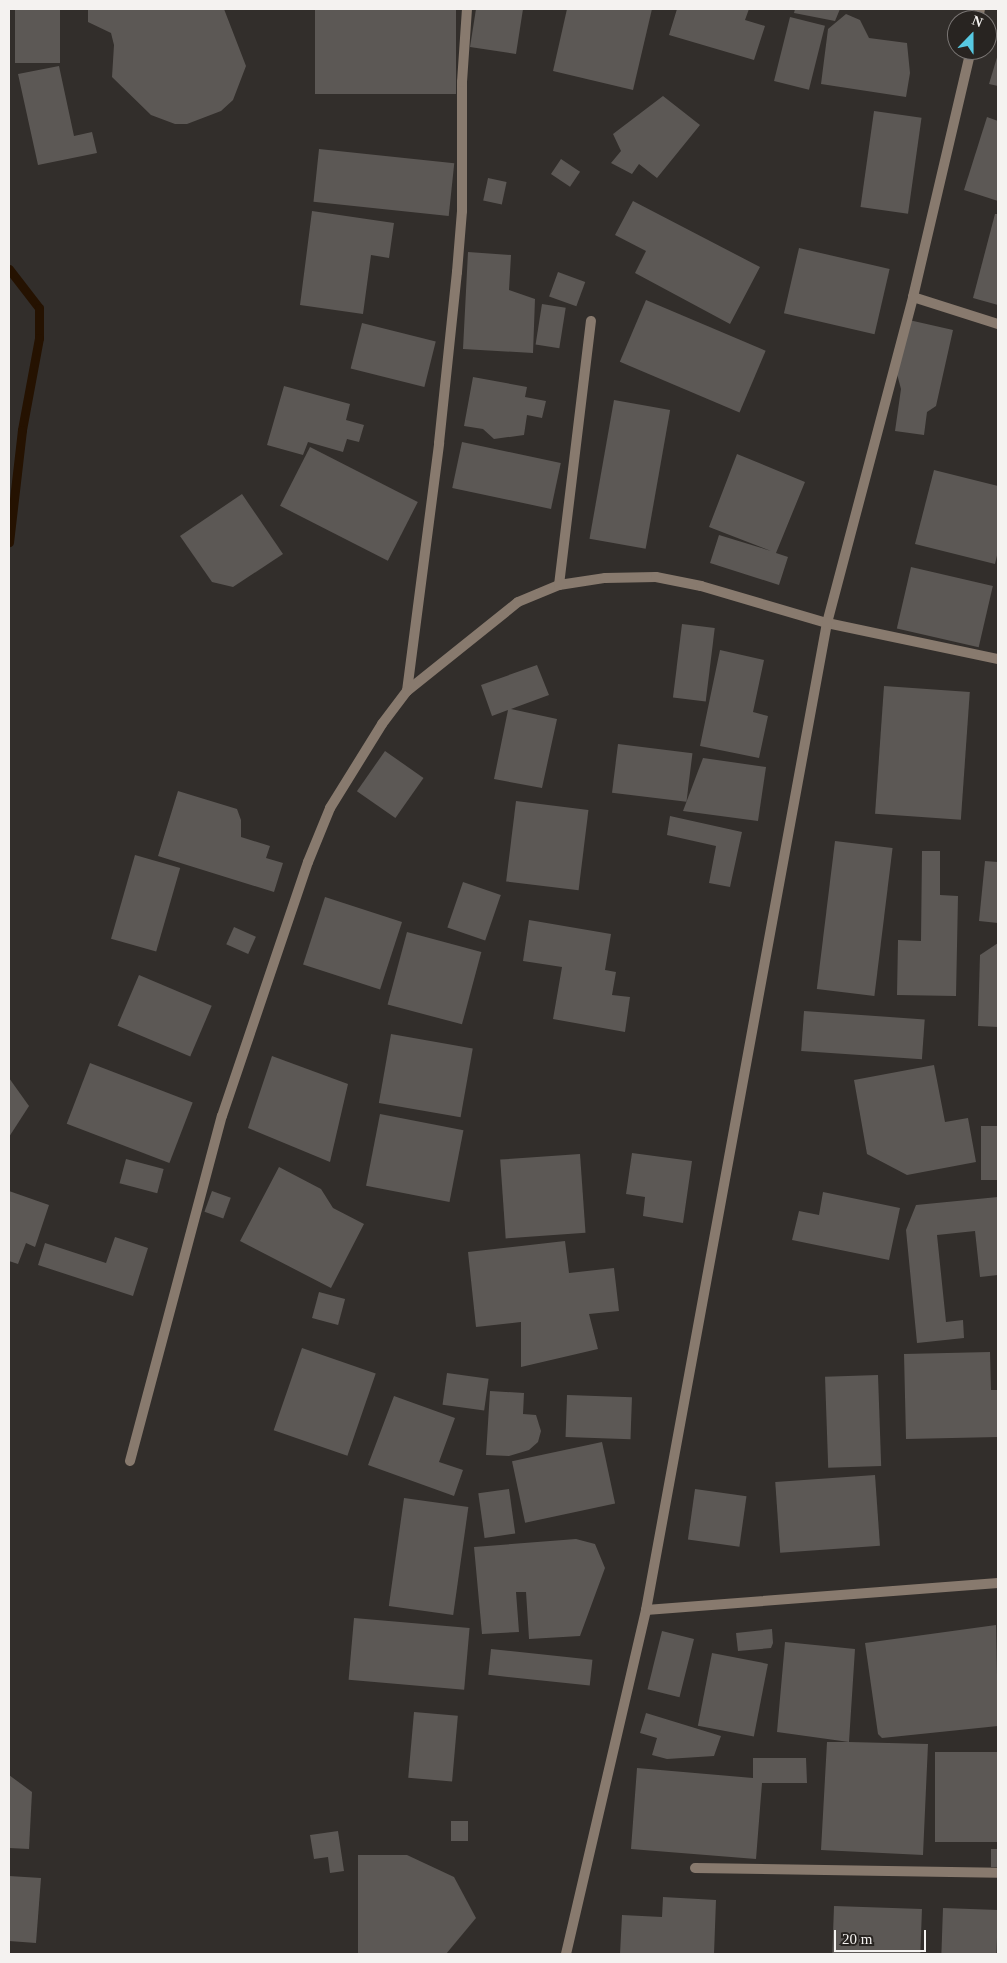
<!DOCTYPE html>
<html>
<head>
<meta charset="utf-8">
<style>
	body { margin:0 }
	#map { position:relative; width:1007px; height:1963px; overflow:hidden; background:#322e2b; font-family:"Times New Roman",serif }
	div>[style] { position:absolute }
	.stream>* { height:9px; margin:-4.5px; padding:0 4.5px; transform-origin:4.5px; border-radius:4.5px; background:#251201 }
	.building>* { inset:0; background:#5c5855; transform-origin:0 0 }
	.street>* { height:10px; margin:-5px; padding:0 5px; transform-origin:5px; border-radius:5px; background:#887a6e }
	span { translate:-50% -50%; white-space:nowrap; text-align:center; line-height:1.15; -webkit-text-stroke:4px #282421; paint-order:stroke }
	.frame { position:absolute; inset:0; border:10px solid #f4f2f0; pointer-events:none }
	.north { position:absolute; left:947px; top:10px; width:50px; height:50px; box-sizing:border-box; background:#282421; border:1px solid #7a7674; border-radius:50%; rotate:22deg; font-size:14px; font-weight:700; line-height:20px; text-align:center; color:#f4f2f0 }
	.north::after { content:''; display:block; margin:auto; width:18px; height:22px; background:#57c9e2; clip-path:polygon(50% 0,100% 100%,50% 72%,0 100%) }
	.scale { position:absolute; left:834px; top:1930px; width:92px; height:22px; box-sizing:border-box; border:2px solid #f4f2f0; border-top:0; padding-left:6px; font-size:15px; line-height:18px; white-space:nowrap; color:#f4f2f0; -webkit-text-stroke:4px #282421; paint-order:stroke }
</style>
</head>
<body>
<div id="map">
	<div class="stream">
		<i style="left:9px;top:269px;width:49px;rotate:52.4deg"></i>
		<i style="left:39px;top:308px;width:30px;rotate:90deg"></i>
		<i style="left:39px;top:338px;width:94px;rotate:100.5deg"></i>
		<i style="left:22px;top:430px;width:113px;rotate:96.6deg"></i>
	</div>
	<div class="building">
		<i style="left:15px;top:9px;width:45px;height:54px"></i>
		<i style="clip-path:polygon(88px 9px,224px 9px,246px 66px,233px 100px,221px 111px,187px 124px,175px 124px,151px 115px,112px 77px,114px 45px,111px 33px,88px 22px)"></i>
		<i style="left:315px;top:9px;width:141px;height:85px"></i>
		<i style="clip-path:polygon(476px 9px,523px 9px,516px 54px,470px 47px)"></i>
		<i style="clip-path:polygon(567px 9px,652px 9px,633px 90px,553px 71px)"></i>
		<i style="clip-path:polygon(677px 9px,749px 9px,745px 20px,765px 26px,754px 60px,669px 35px)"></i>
		<i style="clip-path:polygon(795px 9px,840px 9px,835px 21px,794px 13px)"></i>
		<i style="clip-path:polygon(846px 14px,860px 20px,869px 38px,907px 43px,910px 73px,906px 97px,821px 84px,828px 29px)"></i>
		<i style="left:790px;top:17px;width:36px;height:66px;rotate:14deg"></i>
		<i style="clip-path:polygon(998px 54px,998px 86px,989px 84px)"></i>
		<i style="clip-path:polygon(59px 66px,74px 136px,92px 132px,97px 153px,38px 165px,18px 74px)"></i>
		<i style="clip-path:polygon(663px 96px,700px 125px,657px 178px,639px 164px,632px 174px,611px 163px,621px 151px,613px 134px)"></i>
		<i style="left:874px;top:111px;width:48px;height:97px;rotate:8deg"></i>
		<i style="clip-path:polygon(987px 117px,998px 121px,998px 201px,964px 190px)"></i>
		<i style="left:319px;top:149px;width:136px;height:53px;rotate:6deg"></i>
		<i style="left:561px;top:159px;width:23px;height:18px;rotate:34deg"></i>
		<i style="left:488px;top:178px;width:19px;height:23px;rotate:12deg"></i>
		<i style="clip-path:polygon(633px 201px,760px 267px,730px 324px,635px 273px,646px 251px,615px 235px)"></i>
		<i style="clip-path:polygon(312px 211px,394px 223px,389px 258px,371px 255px,363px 314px,300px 305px)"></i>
		<i style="clip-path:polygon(995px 214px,998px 214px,998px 305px,973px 298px)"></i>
		<i style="left:799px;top:248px;width:93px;height:67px;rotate:13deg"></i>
		<i style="clip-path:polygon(468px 252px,511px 255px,509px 290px,535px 299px,533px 353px,463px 349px)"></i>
		<i style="left:558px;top:272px;width:29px;height:26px;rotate:20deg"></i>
		<i style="left:646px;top:300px;width:130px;height:67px;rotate:23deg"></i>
		<i style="left:542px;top:304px;width:24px;height:41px;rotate:9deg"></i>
		<i style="clip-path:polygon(909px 320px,953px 330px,936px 406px,927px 412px,924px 435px,895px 431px,901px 389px,897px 374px)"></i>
		<i style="left:362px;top:323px;width:76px;height:47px;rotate:14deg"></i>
		<i style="clip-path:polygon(473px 377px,527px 387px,525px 397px,546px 401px,542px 418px,527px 415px,524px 435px,494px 439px,483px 429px,464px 426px)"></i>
		<i style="clip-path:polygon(284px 386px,350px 404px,346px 420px,364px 425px,359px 442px,347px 439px,343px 452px,308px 442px,303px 455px,267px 445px)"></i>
		<i style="left:614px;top:400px;width:57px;height:141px;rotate:10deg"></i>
		<i style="left:462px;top:442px;width:101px;height:47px;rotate:12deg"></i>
		<i style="left:310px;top:447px;width:121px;height:66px;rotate:27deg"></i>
		<i style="clip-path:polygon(737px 454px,805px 482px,776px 553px,788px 557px,779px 585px,710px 563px,719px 535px,771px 551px,709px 527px)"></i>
		<i style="clip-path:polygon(934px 470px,998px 486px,998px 551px,995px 564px,915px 544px)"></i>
		<i style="clip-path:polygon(242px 494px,283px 554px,233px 587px,212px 582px,180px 536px)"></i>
		<i style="left:911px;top:567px;width:84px;height:63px;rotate:13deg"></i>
		<i style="left:682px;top:624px;width:33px;height:74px;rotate:7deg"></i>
		<i style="clip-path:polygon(720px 650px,764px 660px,753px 712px,768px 716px,759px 758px,700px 746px)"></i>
		<i style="clip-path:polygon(537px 665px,549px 695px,511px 709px,557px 719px,542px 788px,494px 779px,508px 710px,492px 716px,481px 685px)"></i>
		<i style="left:884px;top:686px;width:86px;height:128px;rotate:4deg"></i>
		<i style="left:618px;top:744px;width:75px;height:49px;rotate:7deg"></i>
		<i style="left:385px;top:751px;width:47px;height:49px;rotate:35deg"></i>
		<i style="clip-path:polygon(703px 758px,766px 767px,758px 821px,683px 811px)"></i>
		<i style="clip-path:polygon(178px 791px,237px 809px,241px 820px,241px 837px,270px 846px,266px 858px,283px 863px,274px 892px,158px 856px)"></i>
		<i style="left:516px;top:801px;width:73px;height:81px;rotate:7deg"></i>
		<i style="clip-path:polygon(670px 816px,742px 832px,730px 887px,709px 883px,716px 846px,667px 835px)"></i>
		<i style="left:835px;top:841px;width:58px;height:149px;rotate:7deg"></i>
		<i style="clip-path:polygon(922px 851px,940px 851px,940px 895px,958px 896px,956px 996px,897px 995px,898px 940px,921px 941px)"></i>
		<i style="left:135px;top:855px;width:47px;height:87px;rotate:16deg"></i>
		<i style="clip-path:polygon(985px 861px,998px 862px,998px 923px,979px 921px)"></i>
		<i style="left:463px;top:882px;width:40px;height:48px;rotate:19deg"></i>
		<i style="left:325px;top:897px;width:81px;height:71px;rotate:18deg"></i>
		<i style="clip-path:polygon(529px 920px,611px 934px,605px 970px,616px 972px,612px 995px,630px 997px,625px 1032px,553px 1019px,562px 967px,523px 961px)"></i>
		<i style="left:234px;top:927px;width:24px;height:19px;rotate:24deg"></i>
		<i style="left:407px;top:932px;width:77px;height:75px;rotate:15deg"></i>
		<i style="clip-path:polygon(998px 943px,998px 1027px,978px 1026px,980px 955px)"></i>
		<i style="left:139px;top:975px;width:79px;height:55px;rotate:23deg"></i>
		<i style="left:804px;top:1011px;width:121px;height:40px;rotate:4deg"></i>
		<i style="left:391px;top:1034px;width:83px;height:70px;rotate:10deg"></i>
		<i style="clip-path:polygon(272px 1056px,348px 1084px,330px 1162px,248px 1128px)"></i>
		<i style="left:90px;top:1063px;width:110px;height:65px;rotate:21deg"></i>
		<i style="clip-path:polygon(934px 1065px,945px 1122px,968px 1118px,976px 1162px,907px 1175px,867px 1154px,854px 1080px)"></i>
		<i style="clip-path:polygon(9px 1078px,29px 1106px,9px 1137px)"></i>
		<i style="left:380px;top:1114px;width:85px;height:73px;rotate:11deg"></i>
		<i style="left:981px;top:1126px;width:17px;height:54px"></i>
		<i style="clip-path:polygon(632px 1153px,692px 1161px,683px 1223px,643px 1216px,645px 1197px,626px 1194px)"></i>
		<i style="left:580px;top:1154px;width:79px;height:80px;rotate:86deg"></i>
		<i style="left:126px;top:1159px;width:39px;height:25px;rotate:15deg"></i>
		<i style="clip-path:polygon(279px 1167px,321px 1189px,333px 1208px,364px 1224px,331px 1288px,240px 1241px)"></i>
		<i style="clip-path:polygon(9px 1191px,49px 1205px,35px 1247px,26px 1243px,18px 1264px,9px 1261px)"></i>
		<i style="left:212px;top:1191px;width:20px;height:22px;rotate:20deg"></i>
		<i style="clip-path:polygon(823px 1192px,900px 1208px,889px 1260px,792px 1240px,799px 1211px,819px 1215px)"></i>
		<i style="clip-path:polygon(998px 1197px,998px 1275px,980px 1277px,975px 1231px,937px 1235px,946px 1322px,963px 1320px,964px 1338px,917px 1343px,906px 1230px,916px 1205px)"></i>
		<i style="clip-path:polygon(115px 1237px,148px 1248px,133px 1296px,38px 1265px,45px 1243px,106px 1263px)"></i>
		<i style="clip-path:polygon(565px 1241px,569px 1273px,614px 1268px,619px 1311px,589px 1314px,598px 1349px,521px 1367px,521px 1322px,476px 1327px,468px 1252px)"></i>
		<i style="left:319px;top:1292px;width:27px;height:27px;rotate:15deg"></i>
		<i style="left:302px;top:1348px;width:78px;height:87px;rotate:19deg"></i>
		<i style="clip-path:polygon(990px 1352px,991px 1390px,998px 1390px,998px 1437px,906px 1439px,904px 1354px)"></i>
		<i style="left:447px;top:1373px;width:42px;height:32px;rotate:8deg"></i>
		<i style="left:878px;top:1375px;width:91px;height:53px;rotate:88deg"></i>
		<i style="clip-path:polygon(490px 1391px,524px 1393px,523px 1414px,536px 1415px,541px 1431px,538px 1442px,529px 1450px,509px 1456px,486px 1455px)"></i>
		<i style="left:567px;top:1395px;width:65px;height:42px;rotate:2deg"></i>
		<i style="clip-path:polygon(394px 1396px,455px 1418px,439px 1462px,463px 1470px,454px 1496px,368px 1465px)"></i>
		<i style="left:602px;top:1442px;width:63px;height:92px;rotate:78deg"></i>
		<i style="left:875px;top:1475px;width:71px;height:100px;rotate:86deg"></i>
		<i style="left:509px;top:1489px;width:45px;height:31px;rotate:82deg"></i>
		<i style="left:695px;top:1489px;width:52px;height:51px;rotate:8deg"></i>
		<i style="left:404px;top:1498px;width:65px;height:109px;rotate:8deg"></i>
		<i style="clip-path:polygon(576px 1539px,595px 1544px,605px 1568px,580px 1636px,529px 1639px,526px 1592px,516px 1592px,519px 1632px,482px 1634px,474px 1547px)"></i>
		<i style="left:354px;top:1618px;width:116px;height:62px;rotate:5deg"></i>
		<i style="clip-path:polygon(996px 1625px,998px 1726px,882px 1738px,878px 1734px,865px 1643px)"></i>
		<i style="clip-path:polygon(772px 1629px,773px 1643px,771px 1648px,738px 1651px,736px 1633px)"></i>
		<i style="left:662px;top:1631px;width:33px;height:60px;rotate:14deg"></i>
		<i style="clip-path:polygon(785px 1642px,855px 1649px,849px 1742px,928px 1744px,923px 1855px,821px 1850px,827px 1742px,849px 1742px,777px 1732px)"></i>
		<i style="left:491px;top:1649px;width:102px;height:26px;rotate:6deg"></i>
		<i style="left:712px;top:1653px;width:57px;height:74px;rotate:11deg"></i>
		<i style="left:414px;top:1712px;width:44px;height:66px;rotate:5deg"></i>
		<i style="clip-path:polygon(646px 1713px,721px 1736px,714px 1756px,667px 1759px,652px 1755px,657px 1738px,640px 1733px)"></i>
		<i style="left:998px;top:1752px;width:90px;height:63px;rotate:90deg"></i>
		<i style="clip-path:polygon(753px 1758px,806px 1758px,807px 1783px,762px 1783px,756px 1859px,631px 1849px,637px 1768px,753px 1778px)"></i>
		<i style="clip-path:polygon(9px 1775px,32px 1792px,29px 1849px,9px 1848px)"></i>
		<i style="left:451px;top:1821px;width:17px;height:20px"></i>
		<i style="clip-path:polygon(338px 1831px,344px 1871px,330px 1873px,328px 1857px,314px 1859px,310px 1835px)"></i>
		<i style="left:991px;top:1849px;width:7px;height:18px"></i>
		<i style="clip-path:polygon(358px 1855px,407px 1855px,454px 1877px,476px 1918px,446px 1954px,358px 1954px)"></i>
		<i style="clip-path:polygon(9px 1876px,41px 1878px,36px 1943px,9px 1941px)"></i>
		<i style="clip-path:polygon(663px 1897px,716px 1900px,714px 1954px,620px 1954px,622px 1915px,662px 1917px)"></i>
		<i style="left:834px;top:1906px;width:88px;height:48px;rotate:2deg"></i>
		<i style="left:943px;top:1908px;width:55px;height:46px;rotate:2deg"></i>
	</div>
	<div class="street">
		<i style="left:978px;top:20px;width:11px;rotate:-80deg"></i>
		<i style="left:913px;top:297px;width:89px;rotate:17.6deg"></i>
		<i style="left:559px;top:585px;width:266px;rotate:-83.1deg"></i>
		<i style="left:407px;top:691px;width:250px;rotate:-82.6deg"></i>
		<i style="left:439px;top:443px;width:172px;rotate:-84deg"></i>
		<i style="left:457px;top:272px;width:61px;rotate:-85.3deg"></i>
		<i style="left:462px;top:211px;width:129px;rotate:-90deg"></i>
		<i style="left:462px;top:82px;width:73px;rotate:-86.1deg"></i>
		<i style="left:130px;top:1461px;width:357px;rotate:-75.1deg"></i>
		<i style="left:222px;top:1116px;width:268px;rotate:-71.3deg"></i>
		<i style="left:308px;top:862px;width:58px;rotate:-67.8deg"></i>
		<i style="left:330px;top:808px;width:99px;rotate:-58.2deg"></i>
		<i style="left:382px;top:724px;width:41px;rotate:-52.9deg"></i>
		<i style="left:407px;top:691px;width:142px;rotate:-38.7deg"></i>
		<i style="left:518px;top:602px;width:44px;rotate:-22.5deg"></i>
		<i style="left:559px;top:585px;width:47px;rotate:-8.7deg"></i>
		<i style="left:605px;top:578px;width:51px;rotate:-1.1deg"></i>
		<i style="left:656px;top:577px;width:46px;rotate:11.3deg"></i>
		<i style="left:701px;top:586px;width:131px;rotate:16.4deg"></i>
		<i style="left:827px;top:623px;width:175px;rotate:11.9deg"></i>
		<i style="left:646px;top:1610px;width:353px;rotate:-4.4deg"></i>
		<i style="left:695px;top:1868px;width:303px;rotate:0.9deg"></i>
		<i style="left:566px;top:1954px;width:353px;rotate:-76.9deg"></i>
		<i style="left:646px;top:1610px;width:1003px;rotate:-79.61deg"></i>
		<i style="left:827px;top:623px;width:337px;rotate:-75.2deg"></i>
		<i style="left:913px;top:297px;width:254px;rotate:-76.8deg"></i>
	</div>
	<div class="frame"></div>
	<div class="north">N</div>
	<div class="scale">20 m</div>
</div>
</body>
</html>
